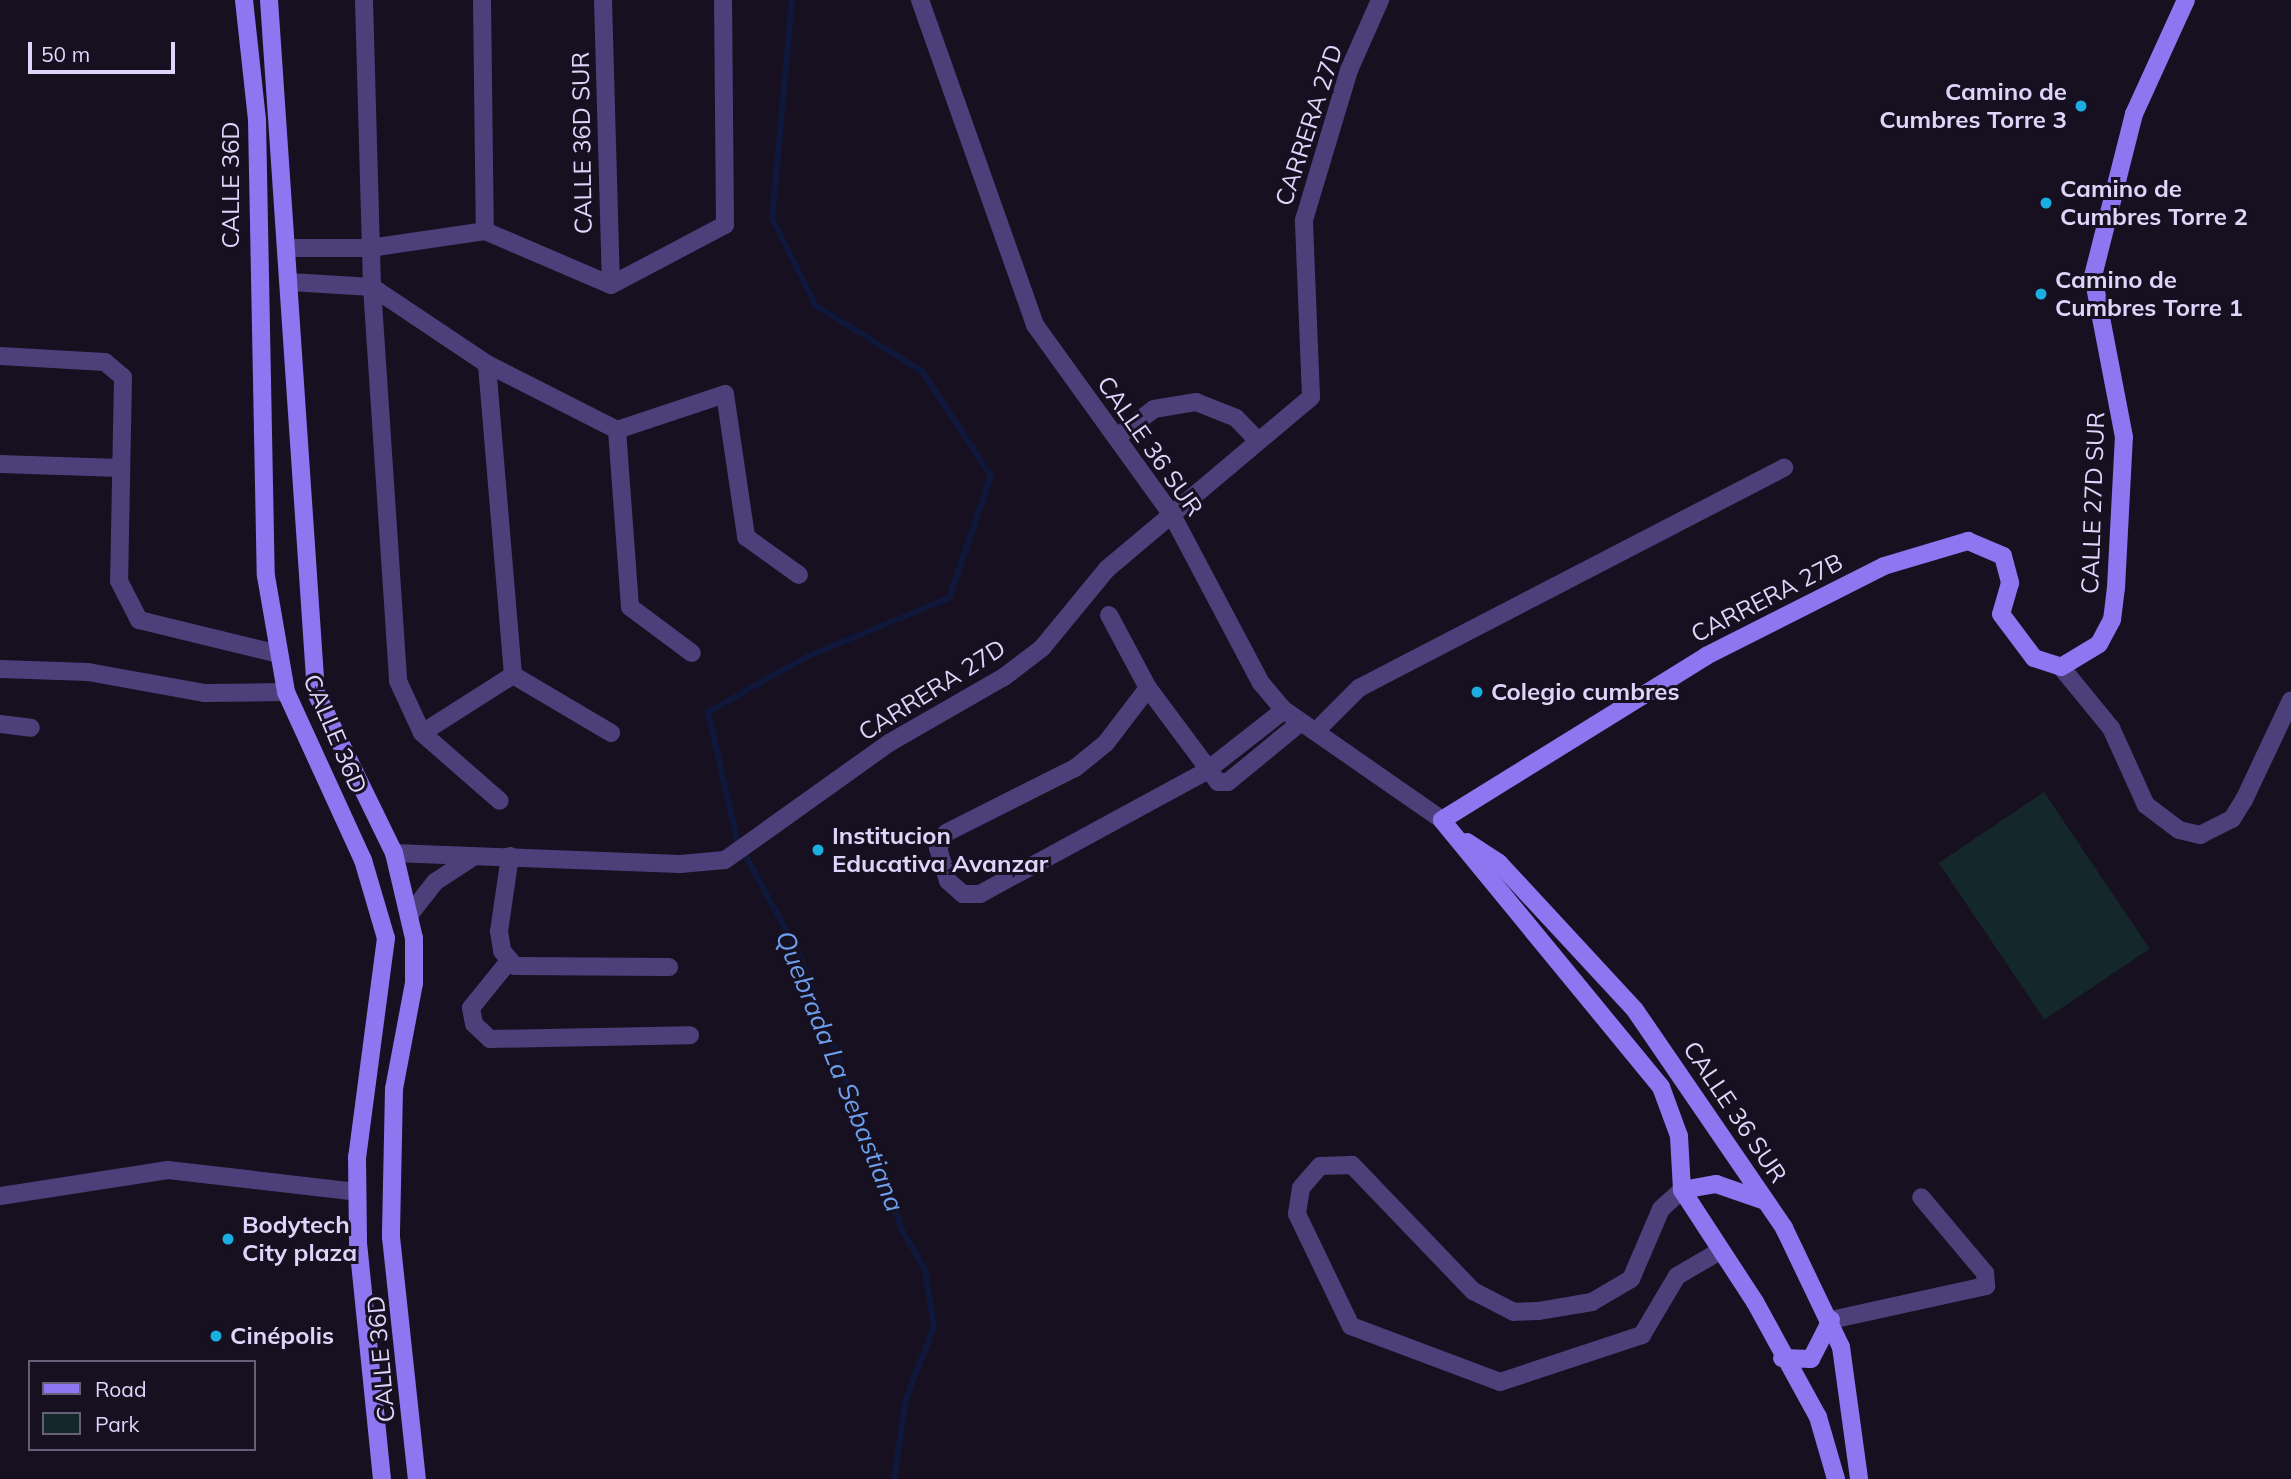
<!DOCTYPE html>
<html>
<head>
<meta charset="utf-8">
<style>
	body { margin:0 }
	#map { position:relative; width:2291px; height:1479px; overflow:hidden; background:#161021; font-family:Mulish,sans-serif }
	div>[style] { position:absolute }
	.green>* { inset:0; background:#14272a; transform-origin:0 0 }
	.stream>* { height:6px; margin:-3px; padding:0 3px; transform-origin:3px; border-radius:3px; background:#0f183b }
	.street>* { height:18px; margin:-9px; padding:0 9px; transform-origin:9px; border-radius:9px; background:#4c407b }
	.secondary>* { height:18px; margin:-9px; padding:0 9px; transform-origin:9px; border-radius:9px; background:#8d76f0 }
	.dots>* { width:19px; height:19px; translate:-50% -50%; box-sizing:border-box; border:4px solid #161021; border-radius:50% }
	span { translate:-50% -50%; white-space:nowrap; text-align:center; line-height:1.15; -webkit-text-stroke:6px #161021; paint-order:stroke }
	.poi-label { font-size:24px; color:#dfd5fa; font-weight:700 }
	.right { translate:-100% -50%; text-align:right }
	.left { translate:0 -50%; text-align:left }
	.street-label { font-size:24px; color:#dfd5fa }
	.water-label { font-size:26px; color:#6e9fef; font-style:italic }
	.legend { position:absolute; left:28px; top:1360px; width:228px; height:91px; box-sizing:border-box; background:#161021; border:2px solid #665f78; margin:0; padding:9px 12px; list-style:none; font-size:21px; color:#dfd5fa }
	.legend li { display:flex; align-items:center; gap:14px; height:35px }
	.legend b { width:35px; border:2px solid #665f78 }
	.scale { position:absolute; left:28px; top:42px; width:147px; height:32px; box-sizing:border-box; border:4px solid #dfd5fa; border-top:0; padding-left:9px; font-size:21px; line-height:24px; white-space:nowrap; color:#dfd5fa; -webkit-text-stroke:5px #161021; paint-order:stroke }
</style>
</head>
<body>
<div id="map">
	<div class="green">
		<i style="left:2044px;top:792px;width:189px;height:127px;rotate:56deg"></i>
	</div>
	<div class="stream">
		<i style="left:792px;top:0;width:219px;rotate:95.2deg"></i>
		<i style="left:772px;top:218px;width:98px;rotate:63.4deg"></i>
		<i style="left:816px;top:306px;width:124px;rotate:31.5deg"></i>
		<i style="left:922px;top:371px;width:126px;rotate:56.7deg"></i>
		<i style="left:991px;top:476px;width:129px;rotate:109deg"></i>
		<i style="left:949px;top:598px;width:152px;rotate:157.6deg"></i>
		<i style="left:808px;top:656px;width:115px;rotate:150.8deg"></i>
		<i style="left:708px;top:712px;width:131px;rotate:77.2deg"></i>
		<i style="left:737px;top:840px;width:130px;rotate:61.5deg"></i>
		<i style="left:799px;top:954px;width:295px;rotate:69.5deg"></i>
		<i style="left:902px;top:1230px;width:46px;rotate:60.1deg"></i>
		<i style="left:925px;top:1270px;width:58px;rotate:81deg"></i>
		<i style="left:934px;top:1327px;width:76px;rotate:111.5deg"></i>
		<i style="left:906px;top:1398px;width:82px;rotate:98.4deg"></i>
	</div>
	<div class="street">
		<i style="left:364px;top:0;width:287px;rotate:88.4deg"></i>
		<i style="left:372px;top:287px;width:395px;rotate:86.2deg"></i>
		<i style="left:398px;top:681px;width:57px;rotate:65.2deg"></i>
		<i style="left:422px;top:733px;width:103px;rotate:41.1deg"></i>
		<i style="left:482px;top:0;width:231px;rotate:89.3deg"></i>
		<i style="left:603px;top:0;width:285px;rotate:88.4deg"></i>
		<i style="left:920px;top:0;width:345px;rotate:70.5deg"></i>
		<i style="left:1035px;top:325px;width:234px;rotate:54.2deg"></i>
		<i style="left:1172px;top:515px;width:190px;rotate:62.1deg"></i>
		<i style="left:1261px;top:683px;width:35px;rotate:50deg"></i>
		<i style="left:1284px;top:710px;width:193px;rotate:34.8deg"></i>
		<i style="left:288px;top:248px;width:82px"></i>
		<i style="left:370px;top:248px;width:116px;rotate:-8.4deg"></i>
		<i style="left:485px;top:231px;width:137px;rotate:23.2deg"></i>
		<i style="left:611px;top:285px;width:129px;rotate:-27.8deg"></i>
		<i style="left:725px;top:225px;width:225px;rotate:-90.5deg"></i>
		<i style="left:290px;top:282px;width:82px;rotate:3.5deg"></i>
		<i style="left:372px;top:287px;width:138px;rotate:33.8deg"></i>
		<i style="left:487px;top:364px;width:146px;rotate:26.9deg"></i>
		<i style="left:617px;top:430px;width:114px;rotate:-18.4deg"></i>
		<i style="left:725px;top:394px;width:145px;rotate:81.6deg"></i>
		<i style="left:746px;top:537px;width:65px;rotate:35.6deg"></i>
		<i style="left:0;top:356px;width:105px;rotate:3.3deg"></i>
		<i style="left:105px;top:362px;width:23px;rotate:40deg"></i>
		<i style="left:123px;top:377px;width:204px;rotate:91.1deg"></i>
		<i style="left:119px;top:581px;width:44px;rotate:62.9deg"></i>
		<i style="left:139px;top:620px;width:144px;rotate:13.7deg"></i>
		<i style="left:617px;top:430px;width:177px;rotate:85.8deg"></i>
		<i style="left:630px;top:607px;width:77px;rotate:36.6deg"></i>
		<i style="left:1117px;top:437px;width:46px;rotate:-37.1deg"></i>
		<i style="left:1154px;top:409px;width:43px;rotate:-9.5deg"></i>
		<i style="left:1196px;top:402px;width:43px;rotate:21.8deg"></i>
		<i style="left:1236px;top:418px;width:30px;rotate:46deg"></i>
		<i style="left:0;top:464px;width:120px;rotate:1.9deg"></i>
		<i style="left:1109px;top:615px;width:83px;rotate:61.9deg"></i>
		<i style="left:1148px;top:688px;width:117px;rotate:53.3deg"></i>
		<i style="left:1218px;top:782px;width:10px"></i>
		<i style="left:1228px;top:782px;width:94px;rotate:-39.4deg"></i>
		<i style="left:2061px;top:667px;width:79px;rotate:50.7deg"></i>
		<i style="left:2111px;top:728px;width:85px;rotate:65.6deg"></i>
		<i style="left:2146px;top:805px;width:41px;rotate:37.1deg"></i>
		<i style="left:2179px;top:830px;width:22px;rotate:13deg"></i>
		<i style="left:2200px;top:835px;width:36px;rotate:-27deg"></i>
		<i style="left:2232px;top:819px;width:22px;rotate:-58deg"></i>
		<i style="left:2244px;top:800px;width:110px;rotate:-64.8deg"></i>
		<i style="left:0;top:669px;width:88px;rotate:2deg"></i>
		<i style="left:88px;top:672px;width:119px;rotate:10.2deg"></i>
		<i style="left:205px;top:693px;width:81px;rotate:-0.7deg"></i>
		<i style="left:513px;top:675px;width:114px;rotate:30.6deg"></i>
		<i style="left:1148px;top:688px;width:69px;rotate:127.4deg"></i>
		<i style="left:1106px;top:743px;width:40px;rotate:141deg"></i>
		<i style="left:1075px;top:768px;width:144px;rotate:153.3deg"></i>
		<i style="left:946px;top:833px;width:17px;rotate:118deg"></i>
		<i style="left:938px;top:848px;width:34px;rotate:73deg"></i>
		<i style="left:948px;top:881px;width:20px;rotate:41deg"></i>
		<i style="left:963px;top:894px;width:17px"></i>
		<i style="left:980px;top:894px;width:256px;rotate:-28.5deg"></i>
		<i style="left:1205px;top:772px;width:100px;rotate:-38.1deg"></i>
		<i style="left:0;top:724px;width:31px;rotate:7deg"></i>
		<i style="left:1316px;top:731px;width:61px;rotate:-45deg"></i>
		<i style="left:1359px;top:688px;width:479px;rotate:-27.4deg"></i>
		<i style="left:422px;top:733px;width:108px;rotate:-32.5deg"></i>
		<i style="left:513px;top:675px;width:312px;rotate:-94.8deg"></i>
		<i style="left:394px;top:853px;width:286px;rotate:2.2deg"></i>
		<i style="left:680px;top:864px;width:45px;rotate:-5.1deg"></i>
		<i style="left:725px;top:860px;width:201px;rotate:-35.5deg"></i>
		<i style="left:889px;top:743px;width:133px;rotate:-29.9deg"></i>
		<i style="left:1004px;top:677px;width:48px;rotate:-37.3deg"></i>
		<i style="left:1042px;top:648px;width:102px;rotate:-50.6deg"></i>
		<i style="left:1107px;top:569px;width:267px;rotate:-40.1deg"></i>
		<i style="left:1311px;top:397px;width:177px;rotate:-92.3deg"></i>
		<i style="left:1304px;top:220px;width:157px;rotate:-73.3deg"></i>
		<i style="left:1349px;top:70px;width:77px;rotate:-66.1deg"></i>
		<i style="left:510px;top:856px;width:76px;rotate:98.3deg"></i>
		<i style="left:499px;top:931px;width:20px;rotate:81deg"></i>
		<i style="left:502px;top:951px;width:20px;rotate:49deg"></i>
		<i style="left:515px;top:966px;width:154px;rotate:0.4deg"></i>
		<i style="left:410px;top:914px;width:41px;rotate:-52deg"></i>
		<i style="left:435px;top:882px;width:45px;rotate:-33.3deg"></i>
		<i style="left:509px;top:961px;width:60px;rotate:129deg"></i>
		<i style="left:471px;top:1008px;width:16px;rotate:79deg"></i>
		<i style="left:474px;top:1024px;width:22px;rotate:43deg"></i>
		<i style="left:490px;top:1039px;width:200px;rotate:-1.1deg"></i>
		<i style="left:1682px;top:1190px;width:28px;rotate:138deg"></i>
		<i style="left:1661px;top:1209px;width:76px;rotate:113.2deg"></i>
		<i style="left:1631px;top:1279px;width:45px;rotate:149.5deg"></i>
		<i style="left:1592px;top:1302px;width:55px;rotate:170.5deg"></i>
		<i style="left:1538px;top:1311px;width:24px;rotate:178deg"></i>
		<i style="left:1514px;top:1312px;width:46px;rotate:-152.9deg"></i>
		<i style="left:1473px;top:1291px;width:175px;rotate:-133.8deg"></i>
		<i style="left:1352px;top:1165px;width:32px;rotate:178deg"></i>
		<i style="left:1320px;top:1166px;width:29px;rotate:131deg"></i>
		<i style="left:1301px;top:1188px;width:26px;rotate:99deg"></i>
		<i style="left:1297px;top:1214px;width:124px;rotate:64.3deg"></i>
		<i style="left:1351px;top:1326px;width:159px;rotate:20.6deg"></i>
		<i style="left:1500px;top:1382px;width:150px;rotate:-18.3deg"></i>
		<i style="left:1642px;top:1335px;width:69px;rotate:-59.3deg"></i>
		<i style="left:1677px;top:1276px;width:50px;rotate:-30.2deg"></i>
		<i style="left:0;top:1196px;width:170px;rotate:-8.8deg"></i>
		<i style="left:168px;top:1170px;width:190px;rotate:6.6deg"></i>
		<i style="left:1831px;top:1320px;width:159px;rotate:-12.4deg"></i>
		<i style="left:1986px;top:1286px;width:13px;rotate:-94deg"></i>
		<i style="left:1985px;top:1273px;width:99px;rotate:-130.1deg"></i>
	</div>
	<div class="secondary">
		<i style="left:244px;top:0;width:121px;rotate:83.8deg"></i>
		<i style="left:257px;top:120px;width:456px;rotate:88.9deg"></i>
		<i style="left:266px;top:576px;width:118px;rotate:80.2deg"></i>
		<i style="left:286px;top:692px;width:185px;rotate:65.4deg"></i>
		<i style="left:363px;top:860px;width:81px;rotate:73.6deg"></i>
		<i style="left:386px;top:938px;width:221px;rotate:97.5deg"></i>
		<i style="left:357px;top:1157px;width:86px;rotate:89.3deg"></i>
		<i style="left:358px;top:1243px;width:237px;rotate:84.2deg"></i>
		<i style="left:269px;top:0;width:695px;rotate:86.12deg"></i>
		<i style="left:316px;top:693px;width:178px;rotate:64deg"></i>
		<i style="left:394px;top:853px;width:87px;rotate:76.8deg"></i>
		<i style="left:414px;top:938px;width:45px;rotate:90deg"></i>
		<i style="left:414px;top:983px;width:108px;rotate:100.7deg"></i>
		<i style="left:394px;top:1089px;width:148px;rotate:91.2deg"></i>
		<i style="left:391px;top:1237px;width:243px;rotate:83.9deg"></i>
		<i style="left:1467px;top:842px;width:38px;rotate:33deg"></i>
		<i style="left:1499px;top:863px;width:200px;rotate:47.2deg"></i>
		<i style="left:1635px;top:1010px;width:264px;rotate:55.6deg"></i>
		<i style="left:1784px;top:1228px;width:132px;rotate:64.4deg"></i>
		<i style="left:1841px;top:1347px;width:133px;rotate:82.2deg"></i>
		<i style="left:1682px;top:1190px;width:35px;rotate:-10deg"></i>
		<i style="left:1716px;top:1184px;width:52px;rotate:19.1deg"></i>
		<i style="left:1782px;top:1358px;width:29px;rotate:2deg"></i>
		<i style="left:1811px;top:1359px;width:44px;rotate:-62.9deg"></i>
		<i style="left:1836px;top:1479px;width:65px;rotate:-106.2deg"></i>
		<i style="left:1818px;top:1417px;width:131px;rotate:-118.7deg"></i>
		<i style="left:1755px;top:1302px;width:134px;rotate:-123.1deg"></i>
		<i style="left:1682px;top:1190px;width:54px;rotate:-93.2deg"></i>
		<i style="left:1679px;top:1136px;width:52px;rotate:-110.2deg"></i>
		<i style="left:1661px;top:1087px;width:345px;rotate:-129.4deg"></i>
		<i style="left:1442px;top:820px;width:311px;rotate:-31.8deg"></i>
		<i style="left:1706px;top:656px;width:199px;rotate:-26.8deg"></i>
		<i style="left:1884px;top:566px;width:88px;rotate:-16.6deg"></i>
		<i style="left:1968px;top:541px;width:38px;rotate:23deg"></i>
		<i style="left:2003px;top:556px;width:28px;rotate:75deg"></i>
		<i style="left:2010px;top:583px;width:32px;rotate:106deg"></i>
		<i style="left:2001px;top:614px;width:55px;rotate:53.1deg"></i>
		<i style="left:2034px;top:658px;width:28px;rotate:18deg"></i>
		<i style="left:2061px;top:667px;width:44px;rotate:-31.2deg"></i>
		<i style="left:2099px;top:644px;width:27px;rotate:-62deg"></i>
		<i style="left:2112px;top:620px;width:32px;rotate:-83deg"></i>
		<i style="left:2116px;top:588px;width:151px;rotate:-87deg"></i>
		<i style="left:2124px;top:437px;width:164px;rotate:-100.9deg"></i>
		<i style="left:2093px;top:276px;width:167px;rotate:-75.8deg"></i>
		<i style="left:2134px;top:114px;width:125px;rotate:-65.5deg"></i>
	</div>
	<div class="dots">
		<i style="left:2081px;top:106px;background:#1aaee1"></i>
		<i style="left:2046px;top:203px;background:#1aaee1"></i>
		<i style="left:2041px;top:294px;background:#1aaee1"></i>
		<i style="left:1477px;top:692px;background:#1aaee1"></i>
		<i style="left:818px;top:850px;background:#1aaee1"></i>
		<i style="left:228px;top:1239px;background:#1aaee1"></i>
		<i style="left:216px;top:1336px;background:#1aaee1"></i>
	</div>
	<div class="poi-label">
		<span class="right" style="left:2067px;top:106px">Camino de<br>Cumbres Torre 3</span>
		<span class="left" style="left:2060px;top:203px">Camino de<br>Cumbres Torre 2</span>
		<span class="left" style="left:2055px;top:294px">Camino de<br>Cumbres Torre 1</span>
		<span class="left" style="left:1491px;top:692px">Colegio cumbres</span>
		<span class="left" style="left:832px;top:850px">Institucion<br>Educativa Avanzar</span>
		<span class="left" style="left:242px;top:1239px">Bodytech<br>City plaza</span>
		<span class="left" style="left:230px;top:1336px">Cinépolis</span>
	</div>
	<div class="street-label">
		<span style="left:1309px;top:125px;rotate:-72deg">CARRERA 27D</span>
		<span style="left:582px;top:143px;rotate:-91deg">CALLE 36D SUR</span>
		<span style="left:231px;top:185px;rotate:-90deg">CALLE 36D</span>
		<span style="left:1150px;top:446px;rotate:55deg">CALLE 36 SUR</span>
		<span style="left:2093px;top:503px;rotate:-88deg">CALLE 27D SUR</span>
		<span style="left:1767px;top:598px;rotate:-27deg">CARRERA 27B</span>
		<span style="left:932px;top:690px;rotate:-32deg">CARRERA 27D</span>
		<span style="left:335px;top:734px;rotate:67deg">CALLE 36D</span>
		<span style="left:1735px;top:1112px;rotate:56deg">CALLE 36 SUR</span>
		<span style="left:381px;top:1359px;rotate:-95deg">CALLE 36D</span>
	</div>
	<div class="water-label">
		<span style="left:840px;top:1071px;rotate:68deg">Quebrada La Sebastiana</span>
	</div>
	<ul class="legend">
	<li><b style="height:9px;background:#8d76f0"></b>Road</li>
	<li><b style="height:19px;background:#14272a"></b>Park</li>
	</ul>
	<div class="scale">50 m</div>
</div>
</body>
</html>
